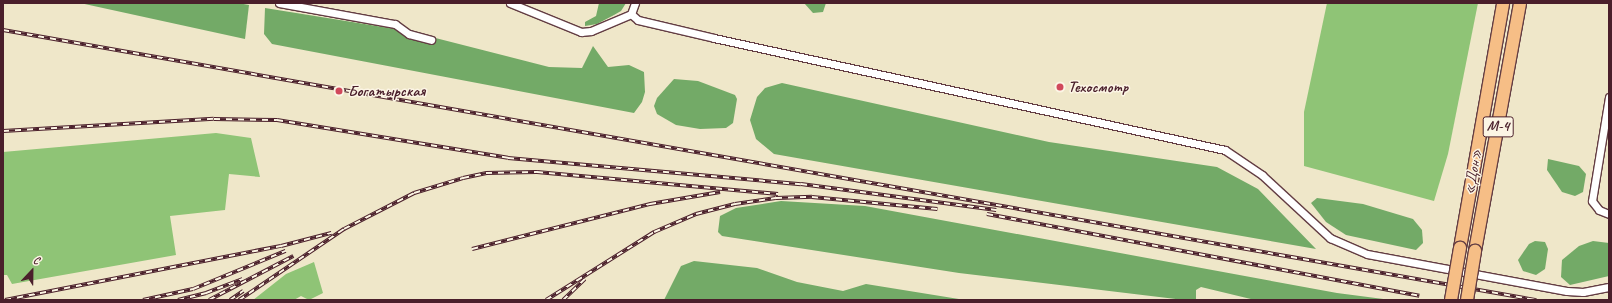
<!DOCTYPE html>
<html>
<head>
<meta charset="utf-8">
<style>
	body { margin:0 }
	#map { position:relative; width:1612px; height:303px; overflow:hidden; background:#efe7c9; font-family:Caveat,sans-serif }
	div>[style] { position:absolute }
	.green>* { inset:0; background:#8fc476 }
	.forest>* { inset:0; background:#73aa67 }
	.roads { filter:drop-shadow(1px 0 #633d43) drop-shadow(-1px 0 #633d43) drop-shadow(0 1px #633d43) drop-shadow(0 -1px #633d43) }
	.minor>* { height:7px; margin:-3.5px; padding:0 3.5px; transform-origin:3.5px; border-radius:3.5px; background:#fff }
	.trunk>* { height:12px; margin:-6px; padding:0 6px; transform-origin:6px; border-radius:6px; background:#f6be86 }
	.rail>* { height:3.5px; margin-top:-1.75px; transform-origin:0; background:repeating-linear-gradient(90deg,#fcf5e5 0 6px,#4a1f2b 0 12px); box-sizing:border-box; border-block:1px solid #4a1f2b }
	.bridges { filter:drop-shadow(1px 0 #633d43) drop-shadow(-1px 0 #633d43) drop-shadow(0 1px #633d43) drop-shadow(0 -1px #633d43) }
	.trunk-bridge>* { height:12px; margin:-6px; padding:0 6px; transform-origin:6px; border-radius:6px; background:#f6be86 }
	.dots>* { width:11px; height:11px; translate:-50% -50%; box-sizing:border-box; border:2px solid #fcf5e5; border-radius:50% }
	span { translate:-50% -50%; white-space:nowrap; text-align:center; line-height:1.15; -webkit-text-stroke:3px #fcf5e5; paint-order:stroke }
	.shield-label span { padding:1px 3px; background:#fcf5e5; border:1px solid; border-radius:3px; -webkit-text-stroke-width:0 }
	.shield-label { font-size:15px; color:#4a1f2b; font-weight:700 }
	.poi-label { font-size:16px; color:#4a1f2b; font-weight:700 }
	.left { translate:0 -50%; text-align:left }
	.street-label { font-size:16px; color:#4a1f2b }
	.frame { position:absolute; inset:0; border:4px solid #4a1f2b; pointer-events:none }
	.north { position:absolute; left:12px; top:251px; width:40px; height:40px; -webkit-text-stroke:3px #fcf5e5; paint-order:stroke; rotate:22deg; font-size:11px; font-weight:700; line-height:16px; text-align:center; color:#4a1f2b }
	.north::after { content:''; display:block; margin:auto; width:14px; height:18px; background:#4a1f2b; clip-path:polygon(50% 0,100% 100%,50% 72%,0 100%) }
</style>
</head>
<body>
<div id="map">
	<div class="green">
		<i style="clip-path:polygon(1327px 3px,1478px 3px,1448px 154px,1434px 201px,1304px 166px,1304px 112px)"></i>
		<i style="clip-path:polygon(216px 133px,251px 138px,260px 177px,229px 174px,225px 210px,170px 216px,176px 255px,12px 284px,7px 275px,3px 275px,3px 152px)"></i>
		<i style="clip-path:polygon(314px 262px,323px 293px,309px 300px,301px 296px,294px 300px,253px 300px,286px 274px)"></i>
	</div>
	<div class="forest">
		<i style="clip-path:polygon(80px 3px,238px 3px,249px 5px,245px 39px)"></i>
		<i style="clip-path:polygon(599px 3px,626px 3px,621px 11px,614px 15px,597px 24px,585px 26px,585px 22px,596px 16px)"></i>
		<i style="clip-path:polygon(804px 3px,826px 3px,823px 12px,813px 13px)"></i>
		<i style="clip-path:polygon(265px 8px,408px 31px,549px 67px,582px 68px,593px 46px,608px 67px,629px 65px,644px 72px,645px 92px,642px 102px,634px 113px,272px 44px,264px 34px)"></i>
		<i style="clip-path:polygon(674px 79px,698px 81px,735px 95px,737px 99px,733px 123px,726px 128px,700px 129px,676px 125px,657px 114px,654px 106px,657px 98px)"></i>
		<i style="clip-path:polygon(782px 83px,1049px 142px,1217px 167px,1258px 189px,1316px 249px,774px 154px,756px 139px,750px 120px,757px 97px,765px 88px)"></i>
		<i style="clip-path:polygon(1548px 159px,1579px 166px,1586px 174px,1583px 192px,1575px 196px,1562px 192px,1547px 170px)"></i>
		<i style="clip-path:polygon(1317px 198px,1363px 204px,1413px 219px,1422px 230px,1423px 243px,1416px 250px,1346px 235px,1326px 222px,1311px 203px)"></i>
		<i style="clip-path:polygon(781px 201px,865px 206px,1337px 293px,1391px 300px,1255px 300px,1201px 287px,1196px 290px,1196px 300px,1184px 300px,959px 273px,722px 236px,718px 232px,720px 216px,736px 208px)"></i>
		<i style="clip-path:polygon(1535px 241px,1545px 242px,1548px 249px,1545px 269px,1536px 275px,1523px 271px,1518px 260px,1529px 244px)"></i>
		<i style="clip-path:polygon(1593px 241px,1609px 243px,1609px 276px,1570px 285px,1561px 277px,1562px 260px,1579px 246px)"></i>
		<i style="clip-path:polygon(694px 261px,757px 268px,797px 282px,843px 291px,866px 284px,965px 300px,664px 300px,681px 266px)"></i>
	</div>
	<div class="roads">
		<div class="minor">
			<i style="left:279px;top:3px;width:118px;rotate:10.3deg"></i>
			<i style="left:395px;top:24px;width:17px;rotate:36deg"></i>
			<i style="left:409px;top:34px;width:23px;rotate:15deg"></i>
			<i style="left:510px;top:3px;width:77px;rotate:22.2deg"></i>
			<i style="left:581px;top:32px;width:10px;rotate:-6deg"></i>
			<i style="left:591px;top:31px;width:43px;rotate:-23deg"></i>
			<i style="left:631px;top:14px;width:9px;rotate:41deg"></i>
			<i style="left:638px;top:20px;width:78px;rotate:13.3deg"></i>
			<i style="left:714px;top:38px;width:523px;rotate:12.36deg"></i>
			<i style="left:1225px;top:150px;width:45px;rotate:34deg"></i>
			<i style="left:1262px;top:175px;width:93px;rotate:42.8deg"></i>
			<i style="left:1330px;top:238px;width:40px;rotate:23.4deg"></i>
			<i style="left:1367px;top:254px;width:203px;rotate:10.5deg"></i>
			<i style="left:1567px;top:291px;width:16px;rotate:4deg"></i>
			<i style="left:1583px;top:292px;width:26px;rotate:-11deg"></i>
			<i style="left:631px;top:14px;width:12px;rotate:-70deg"></i>
			<i style="left:1609px;top:97px;width:105px;rotate:99.3deg"></i>
			<i style="left:1592px;top:201px;width:11px;rotate:52deg"></i>
			<i style="left:1599px;top:210px;width:11px;rotate:22deg"></i>
		</div>
		<div class="trunk">
			<i style="left:1460px;top:248px;width:249px;rotate:-80deg"></i>
			<i style="left:1475px;top:251px;width:252px;rotate:-79.7deg"></i>
		</div>
	</div>
	<div class="rail">
		<i style="left:3px;top:30px;width:1557px;rotate:9.99deg"></i>
		<i style="left:3px;top:131px;width:211px;rotate:-3.3deg"></i>
		<i style="left:214px;top:119px;width:63px;rotate:0.9deg"></i>
		<i style="left:277px;top:120px;width:234px;rotate:9.3deg"></i>
		<i style="left:508px;top:158px;width:294px;rotate:5.1deg"></i>
		<i style="left:801px;top:184px;width:197px;rotate:7.6deg"></i>
		<i style="left:987px;top:214px;width:440px;rotate:10.7deg"></i>
		<i style="left:472px;top:249px;width:184px;rotate:-14.2deg"></i>
		<i style="left:650px;top:204px;width:71px;rotate:-9.7deg"></i>
		<i style="left:5px;top:300px;width:281px;rotate:-11.1deg"></i>
		<i style="left:281px;top:246px;width:52px;rotate:-14.6deg"></i>
		<i style="left:143px;top:300px;width:51px;rotate:-12.4deg"></i>
		<i style="left:193px;top:289px;width:100px;rotate:-22.4deg"></i>
		<i style="left:178px;top:300px;width:29px;rotate:-14deg"></i>
		<i style="left:206px;top:293px;width:39px;rotate:-21deg"></i>
		<i style="left:209px;top:300px;width:95px;rotate:-27.6deg"></i>
		<i style="left:230px;top:300px;width:16px;rotate:-35deg"></i>
		<i style="left:239px;top:300px;width:127px;rotate:-34.1deg"></i>
		<i style="left:344px;top:229px;width:79px;rotate:-27.2deg"></i>
		<i style="left:414px;top:193px;width:51px;rotate:-17deg"></i>
		<i style="left:463px;top:178px;width:24px;rotate:-12deg"></i>
		<i style="left:486px;top:173px;width:51px;rotate:-1.1deg"></i>
		<i style="left:537px;top:172px;width:242px;rotate:5.2deg"></i>
		<i style="left:546px;top:300px;width:128px;rotate:-32.2deg"></i>
		<i style="left:654px;top:232px;width:46px;rotate:-23.2deg"></i>
		<i style="left:696px;top:214px;width:40px;rotate:-14.4deg"></i>
		<i style="left:735px;top:204px;width:41px;rotate:-8.3deg"></i>
		<i style="left:776px;top:198px;width:36px;rotate:-2deg"></i>
		<i style="left:812px;top:197px;width:126px;rotate:5.5deg"></i>
		<i style="left:563px;top:300px;width:30px;rotate:-44deg"></i>
	</div>
	<div class="bridges">
		<div class="trunk-bridge">
			<i style="left:1451px;top:300px;width:53px;rotate:-80.2deg"></i>
			<i style="left:1467px;top:300px;width:50px;rotate:-80.7deg"></i>
		</div>
	</div>
	<div class="dots">
		<i style="left:1060px;top:87px;background:#d1495b"></i>
		<i style="left:339px;top:91px;background:#d1495b"></i>
	</div>
	<div class="shield-label">
		<span style="left:1498px;top:127px">М-4</span>
	</div>
	<div class="poi-label">
		<span class="left" style="left:1068px;top:87px">Техосмотр</span>
		<span class="left" style="left:348px;top:91px">Богатырская</span>
	</div>
	<div class="street-label">
		<span style="left:1473px;top:172px;rotate:-80deg">«Дон»</span>
	</div>
	<div class="frame"></div>
	<div class="north">С</div>
</div>
</body>
</html>
